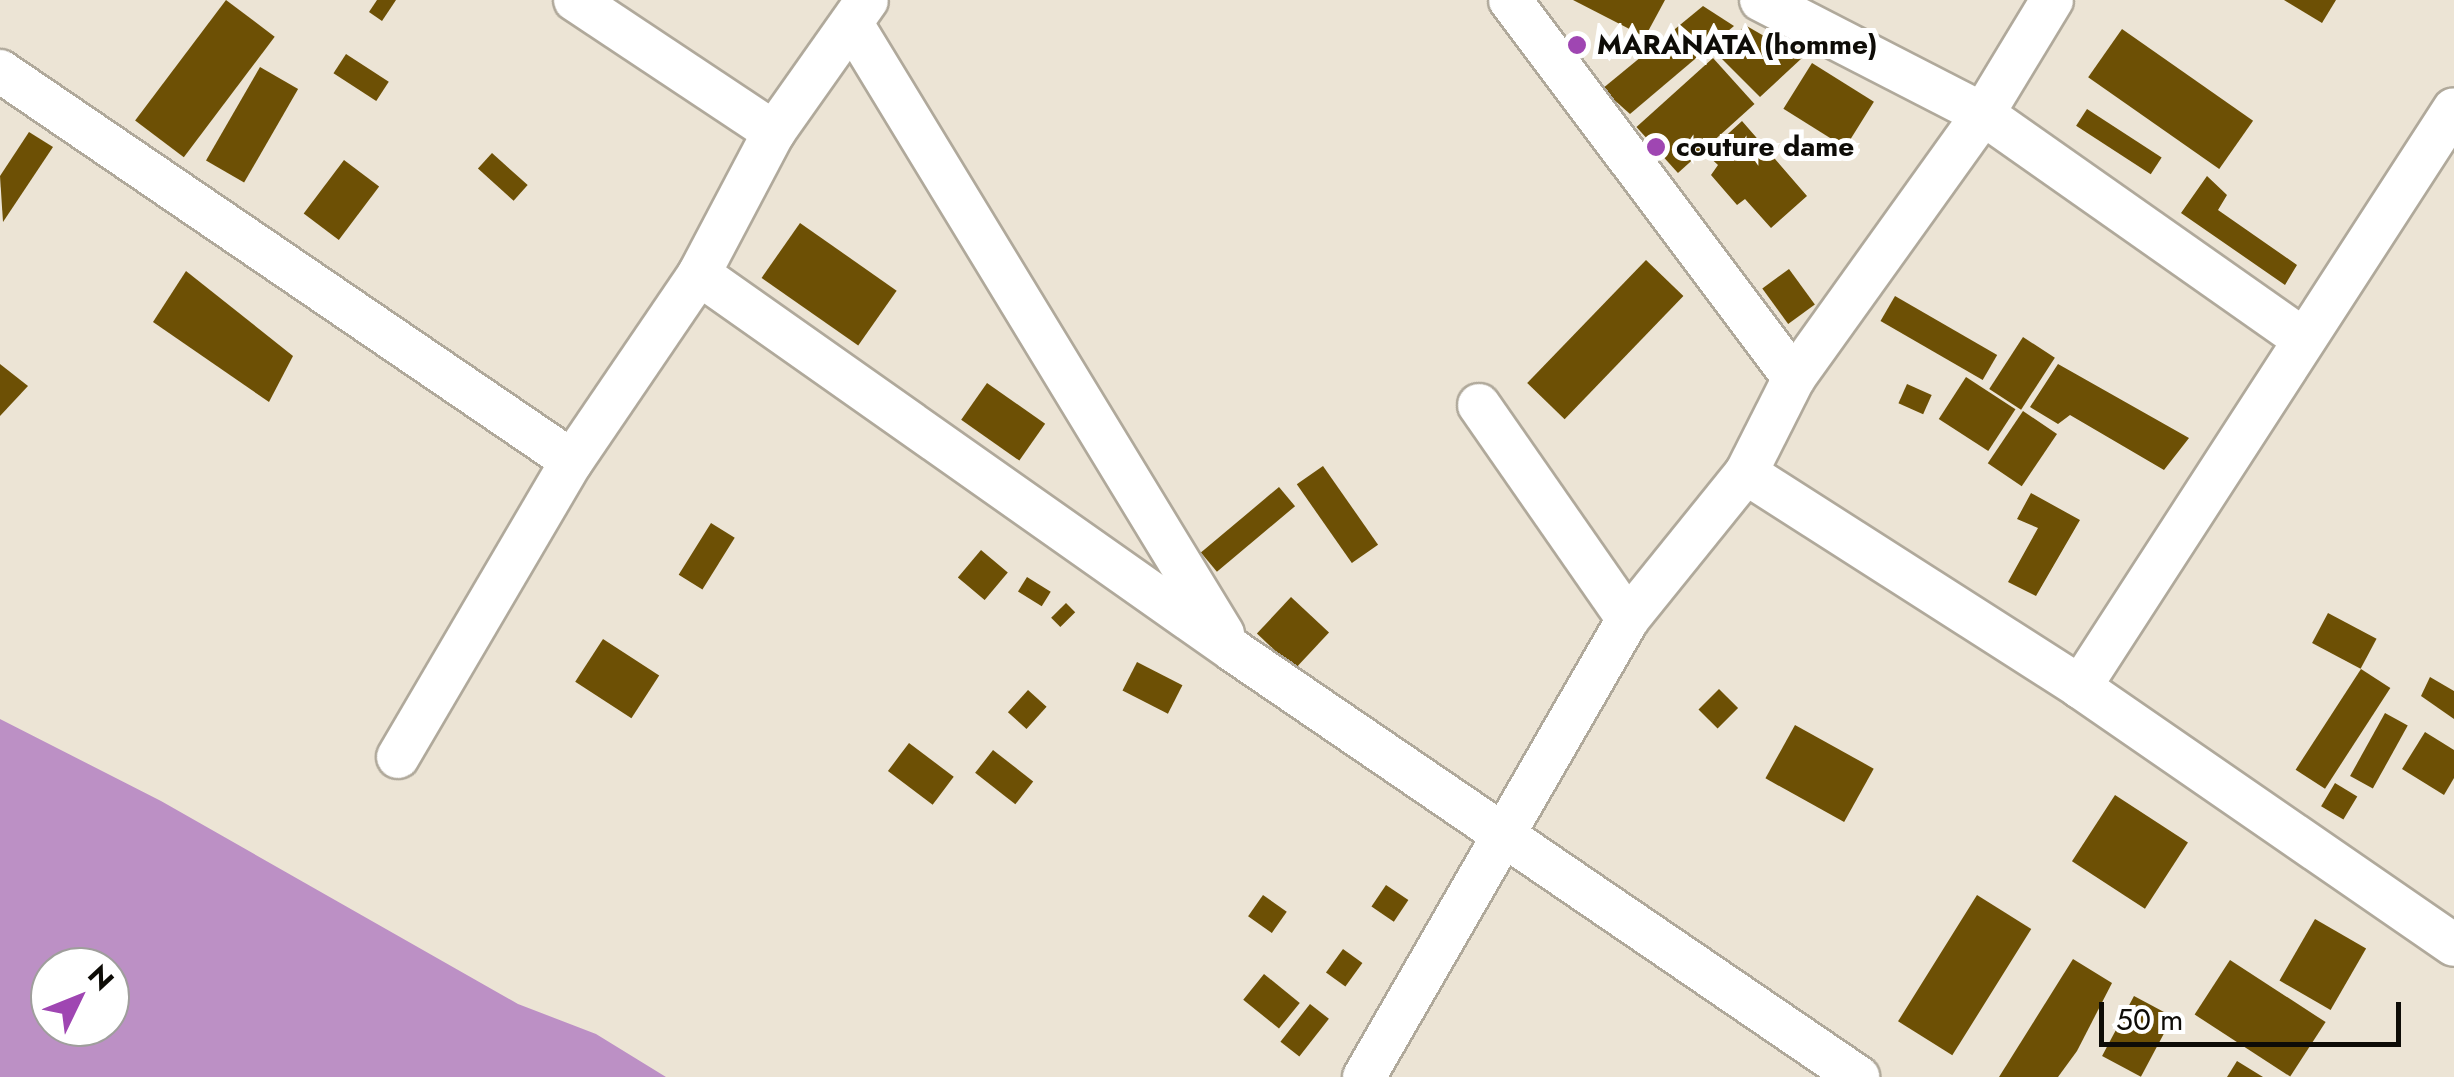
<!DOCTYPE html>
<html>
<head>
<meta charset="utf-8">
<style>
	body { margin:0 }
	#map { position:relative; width:2454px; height:1077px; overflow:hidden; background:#ece4d5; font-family:Jost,sans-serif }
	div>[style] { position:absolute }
	.water>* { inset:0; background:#bc90c5 }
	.building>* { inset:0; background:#6d5005; transform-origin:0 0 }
	.roads { filter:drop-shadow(2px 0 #b0a99b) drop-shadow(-2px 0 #b0a99b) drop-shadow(0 2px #b0a99b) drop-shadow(0 -2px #b0a99b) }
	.minor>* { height:42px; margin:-21px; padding:0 21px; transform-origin:21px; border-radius:21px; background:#fff }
	.dots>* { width:28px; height:28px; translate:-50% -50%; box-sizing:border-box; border:5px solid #fff; border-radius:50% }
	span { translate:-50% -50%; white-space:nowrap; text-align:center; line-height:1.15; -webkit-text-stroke:10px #fff; paint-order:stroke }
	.poi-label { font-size:28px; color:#0e0c07; font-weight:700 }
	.left { translate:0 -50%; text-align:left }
	.north { position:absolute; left:30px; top:947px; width:100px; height:100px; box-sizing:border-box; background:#fff; border:2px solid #9f9e9c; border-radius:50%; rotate:47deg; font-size:28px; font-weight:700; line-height:40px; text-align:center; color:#0e0c07 }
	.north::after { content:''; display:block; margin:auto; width:35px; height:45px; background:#9f46b2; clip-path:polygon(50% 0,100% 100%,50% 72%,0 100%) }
	.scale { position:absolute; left:2099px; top:1002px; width:302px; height:45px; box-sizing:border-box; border:5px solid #0e0c07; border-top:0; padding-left:12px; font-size:30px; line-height:35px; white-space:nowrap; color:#0e0c07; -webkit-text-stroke:8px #fff; paint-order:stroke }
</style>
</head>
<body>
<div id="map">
	<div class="water">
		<i style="clip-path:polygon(evenodd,0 719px,161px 801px,518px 1004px,596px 1034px,666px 1077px,0 1077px,0 719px,50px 967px,110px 967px,110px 1027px,50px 1027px,50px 967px)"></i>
	</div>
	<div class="building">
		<i style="left:226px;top:0;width:61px;height:151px;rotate:37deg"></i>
		<i style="clip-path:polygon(377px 0,396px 0,382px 21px,369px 12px)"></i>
		<i style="clip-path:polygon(1573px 0,1665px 0,1645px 37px)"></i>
		<i style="clip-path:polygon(2284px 0,2336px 0,2322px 23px)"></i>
		<i style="clip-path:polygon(1703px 6px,1734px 26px,1630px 114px,1602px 89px)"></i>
		<i style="clip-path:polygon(1745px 25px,1802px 58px,1760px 97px,1719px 56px)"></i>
		<i style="left:2122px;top:29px;width:160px;height:59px;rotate:35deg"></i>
		<i style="left:346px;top:54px;width:51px;height:23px;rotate:33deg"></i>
		<i style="left:1713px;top:58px;width:62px;height:103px;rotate:48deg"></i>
		<i style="left:1812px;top:63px;width:73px;height:54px;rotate:32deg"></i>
		<i style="left:260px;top:67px;width:44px;height:108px;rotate:30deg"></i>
		<i style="left:2087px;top:109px;width:89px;height:20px;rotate:33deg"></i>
		<i style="clip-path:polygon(1742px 121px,1807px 196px,1771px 228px,1745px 199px,1737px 205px,1711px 175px,1718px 165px,1706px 154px)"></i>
		<i style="clip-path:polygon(29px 132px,53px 147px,3px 222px,0 176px)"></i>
		<i style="left:492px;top:153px;width:48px;height:21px;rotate:42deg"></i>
		<i style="left:344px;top:160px;width:44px;height:67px;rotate:37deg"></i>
		<i style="clip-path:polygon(2207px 176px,2227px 195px,2218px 210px,2297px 265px,2285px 285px,2181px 213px)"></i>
		<i style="left:800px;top:223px;width:118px;height:67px;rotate:35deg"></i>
		<i style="left:1646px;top:260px;width:52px;height:171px;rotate:44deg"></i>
		<i style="left:1789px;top:269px;width:44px;height:33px;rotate:54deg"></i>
		<i style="clip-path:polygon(186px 271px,293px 356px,269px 402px,153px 322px)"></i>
		<i style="left:1895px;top:296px;width:118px;height:29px;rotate:30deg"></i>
		<i style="left:2023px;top:337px;width:38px;height:62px;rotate:33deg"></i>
		<i style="clip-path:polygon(0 364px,28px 386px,0 416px)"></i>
		<i style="clip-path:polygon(2058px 364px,2189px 438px,2164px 470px,2070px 415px,2058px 424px,2030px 407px)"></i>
		<i style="left:1966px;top:377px;width:59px;height:50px;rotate:33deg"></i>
		<i style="left:987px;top:383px;width:71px;height:45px;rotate:35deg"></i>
		<i style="left:1907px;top:384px;width:27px;height:21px;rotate:24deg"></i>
		<i style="left:2023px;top:411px;width:41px;height:63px;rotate:34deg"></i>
		<i style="left:1323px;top:466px;width:96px;height:32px;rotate:55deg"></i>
		<i style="left:1279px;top:487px;width:25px;height:102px;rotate:50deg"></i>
		<i style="clip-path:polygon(2031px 493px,2080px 520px,2036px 596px,2008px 582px,2038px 528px,2017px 519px)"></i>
		<i style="left:711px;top:523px;width:28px;height:61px;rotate:32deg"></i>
		<i style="left:981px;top:550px;width:35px;height:36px;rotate:40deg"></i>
		<i style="left:1027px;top:577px;width:28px;height:17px;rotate:32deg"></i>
		<i style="left:1291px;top:597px;width:52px;height:50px;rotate:43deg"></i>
		<i style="left:1066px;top:603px;width:13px;height:21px;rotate:45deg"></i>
		<i style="left:2328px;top:613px;width:55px;height:34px;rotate:28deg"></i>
		<i style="left:603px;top:639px;width:67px;height:51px;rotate:33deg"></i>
		<i style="left:1137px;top:662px;width:51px;height:32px;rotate:27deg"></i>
		<i style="left:2361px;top:669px;width:35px;height:120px;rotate:33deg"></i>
		<i style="clip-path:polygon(2430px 677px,2454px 691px,2454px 719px,2421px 696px)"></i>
		<i style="left:1719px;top:689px;width:27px;height:29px;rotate:45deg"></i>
		<i style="left:1028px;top:690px;width:25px;height:30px;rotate:42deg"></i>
		<i style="left:2385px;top:713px;width:26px;height:72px;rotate:29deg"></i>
		<i style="left:1795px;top:725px;width:90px;height:61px;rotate:29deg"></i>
		<i style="clip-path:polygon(2425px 732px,2454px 750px,2454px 778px,2444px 795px,2402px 769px)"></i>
		<i style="left:909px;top:743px;width:56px;height:35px;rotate:37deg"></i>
		<i style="left:993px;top:750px;width:51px;height:29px;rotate:38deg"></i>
		<i style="left:2335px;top:783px;width:26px;height:27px;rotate:31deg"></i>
		<i style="left:2115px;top:795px;width:87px;height:79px;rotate:33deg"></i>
		<i style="left:1386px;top:885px;width:27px;height:26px;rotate:34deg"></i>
		<i style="left:1263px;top:895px;width:29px;height:26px;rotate:35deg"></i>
		<i style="left:1977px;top:895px;width:64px;height:149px;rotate:32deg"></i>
		<i style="left:2315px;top:919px;width:59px;height:71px;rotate:30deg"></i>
		<i style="left:1343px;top:949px;width:24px;height:29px;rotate:36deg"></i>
		<i style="clip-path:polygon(2073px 959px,2112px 983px,2077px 1051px,2058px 1077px,1999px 1077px)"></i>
		<i style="left:2230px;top:960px;width:114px;height:65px;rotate:33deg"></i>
		<i style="left:1264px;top:974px;width:46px;height:33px;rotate:39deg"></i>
		<i style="left:2134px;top:996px;width:44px;height:68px;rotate:28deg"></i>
		<i style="left:1310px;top:1004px;width:24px;height:48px;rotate:38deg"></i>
		<i style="clip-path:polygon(2237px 1061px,2263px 1077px,2227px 1077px)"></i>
	</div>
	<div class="roads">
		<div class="minor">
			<i style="left:575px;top:0;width:239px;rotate:33.6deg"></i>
			<i style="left:1510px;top:0;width:473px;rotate:53.1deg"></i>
			<i style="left:1761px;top:0;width:250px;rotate:27.2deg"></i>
			<i style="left:1983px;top:114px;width:390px;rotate:35.1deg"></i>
			<i style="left:852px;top:24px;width:714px;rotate:58.69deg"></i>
			<i style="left:0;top:71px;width:692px;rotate:34.29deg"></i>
			<i style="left:699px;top:274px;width:654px;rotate:35.17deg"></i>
			<i style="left:1234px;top:651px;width:756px;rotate:34.32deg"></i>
			<i style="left:1479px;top:405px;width:261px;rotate:55.2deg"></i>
			<i style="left:1746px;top:473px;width:397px;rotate:32.6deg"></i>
			<i style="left:2080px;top:687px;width:454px;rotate:34.6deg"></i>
			<i style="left:2080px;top:687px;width:688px;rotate:-57.09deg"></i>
			<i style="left:398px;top:757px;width:343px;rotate:-59.6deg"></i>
			<i style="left:572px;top:461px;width:226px;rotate:-55.8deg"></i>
			<i style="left:699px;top:274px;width:161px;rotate:-62.2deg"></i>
			<i style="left:774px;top:132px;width:161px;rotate:-54.8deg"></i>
			<i style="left:1364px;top:1077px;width:529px;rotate:-60.04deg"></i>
			<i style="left:1628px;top:619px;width:188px;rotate:-51.1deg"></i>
			<i style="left:1746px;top:473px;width:106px;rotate:-63.2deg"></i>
			<i style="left:1794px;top:378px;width:325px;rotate:-54.4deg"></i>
			<i style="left:1983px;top:114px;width:133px;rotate:-58.8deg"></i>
		</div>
	</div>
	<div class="dots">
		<i style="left:1577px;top:45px;background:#9f46b2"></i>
		<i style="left:1656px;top:147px;background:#9f46b2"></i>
	</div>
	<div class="poi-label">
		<span class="left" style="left:1597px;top:45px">MARANATA (homme)</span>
		<span class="left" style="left:1676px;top:147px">couture dame</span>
	</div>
	<div class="north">N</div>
	<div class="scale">50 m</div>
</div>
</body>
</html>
